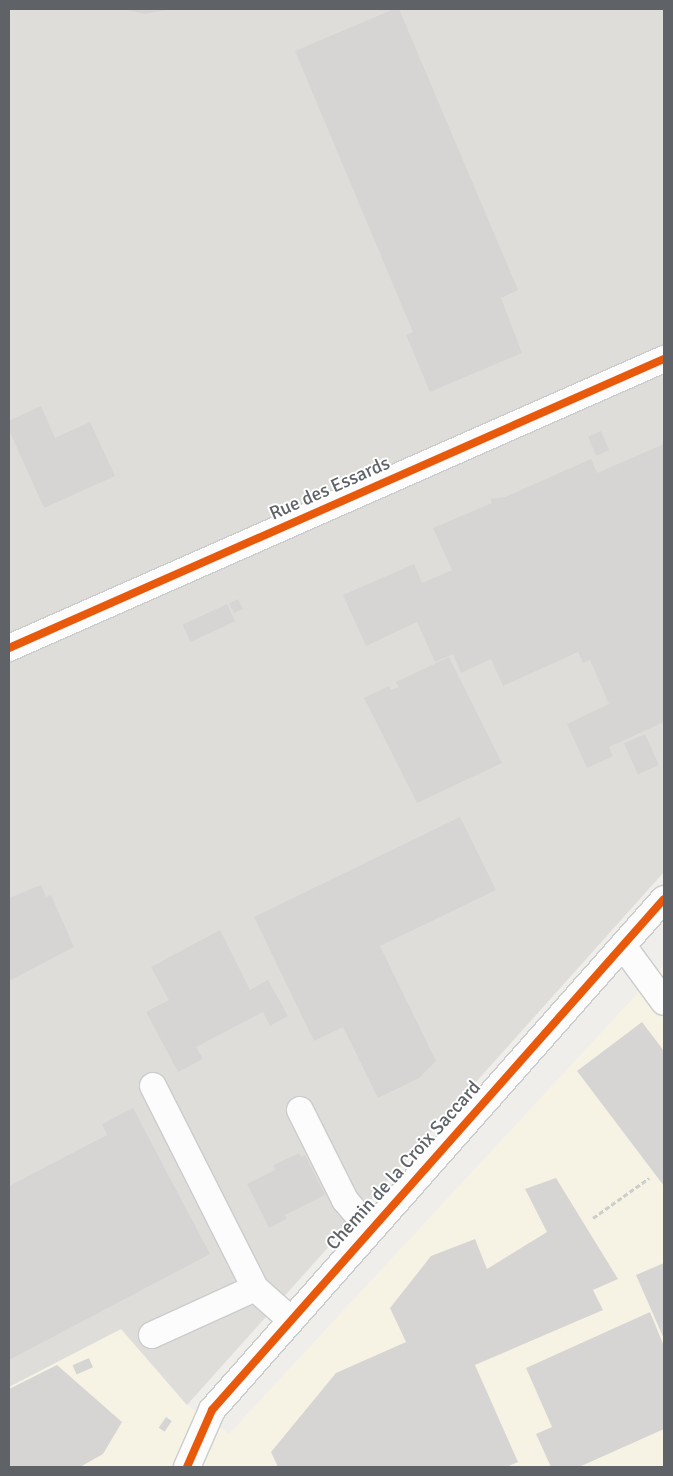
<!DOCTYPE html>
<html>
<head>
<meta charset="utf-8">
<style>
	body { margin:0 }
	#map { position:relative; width:673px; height:1476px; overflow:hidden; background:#efeeea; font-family:Signika,sans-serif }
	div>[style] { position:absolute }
	.commercial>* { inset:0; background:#f7f3e4 }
	.industrial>* { inset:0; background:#dfddda }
	.building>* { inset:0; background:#d6d5d3; transform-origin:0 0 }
	.path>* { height:3px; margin-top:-1.5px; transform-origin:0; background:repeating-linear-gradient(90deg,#cacfcc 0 5px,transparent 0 7.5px) }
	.roads { filter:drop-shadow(1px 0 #cbcccc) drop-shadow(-1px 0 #cbcccc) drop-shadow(0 1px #cbcccc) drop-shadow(0 -1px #cbcccc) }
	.minor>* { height:26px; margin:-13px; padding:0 13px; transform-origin:13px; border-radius:13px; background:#fdfcfc }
	.cycleway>* { height:8px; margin:-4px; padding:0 4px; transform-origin:4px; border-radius:4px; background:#e8590c }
	span { translate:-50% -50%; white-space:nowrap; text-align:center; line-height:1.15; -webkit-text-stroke:4px #fff; paint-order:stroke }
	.street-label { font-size:19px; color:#5f6368 }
	.frame { position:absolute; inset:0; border:10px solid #5f6368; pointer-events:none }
</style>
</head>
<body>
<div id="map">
	<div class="commercial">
		<i style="clip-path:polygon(664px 965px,664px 1467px,9px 1467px,9px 1387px,121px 1329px,187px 1405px,229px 1434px)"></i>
	</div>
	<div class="industrial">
		<i style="clip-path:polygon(9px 9px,664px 9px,664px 872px,187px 1405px,121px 1329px,9px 1387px)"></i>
	</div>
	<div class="building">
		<i style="clip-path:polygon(126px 9px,171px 9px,144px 14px)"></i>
		<i style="clip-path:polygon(394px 9px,399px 9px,518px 290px,501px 298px,522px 353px,430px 392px,406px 335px,413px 332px,295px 51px)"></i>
		<i style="clip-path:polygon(41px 406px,55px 438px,90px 422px,115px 476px,44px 508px,9px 430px,9px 421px)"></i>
		<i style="left:601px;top:431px;width:21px;height:14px;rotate:67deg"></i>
		<i style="clip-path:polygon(664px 444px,664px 722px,609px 747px,613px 756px,587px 768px,567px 724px,609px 704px,590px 660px,583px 663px,578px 652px,503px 686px,491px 659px,461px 673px,453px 654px,435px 662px,417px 622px,366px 646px,343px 595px,414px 564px,422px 583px,452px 570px,433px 528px,492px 503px,490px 499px,505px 497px,591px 459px,597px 473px)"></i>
		<i style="left:238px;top:599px;width:11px;height:10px;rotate:63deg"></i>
		<i style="left:227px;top:604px;width:19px;height:49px;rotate:65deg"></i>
		<i style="clip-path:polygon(449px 657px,502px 763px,417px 803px,364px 698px,389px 686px,391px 690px,399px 687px,396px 682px)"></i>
		<i style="left:645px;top:734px;width:34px;height:23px;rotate:66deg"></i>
		<i style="clip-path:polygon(460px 817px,496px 890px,380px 946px,436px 1061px,419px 1078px,378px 1098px,343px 1027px,314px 1041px,254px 917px)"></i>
		<i style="clip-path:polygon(41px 885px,46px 897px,51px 895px,74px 947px,9px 981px,9px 898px)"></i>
		<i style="clip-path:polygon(220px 930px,250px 990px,268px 980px,288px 1016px,270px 1026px,263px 1012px,196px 1047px,203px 1059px,178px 1072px,146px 1012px,169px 1000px,151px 967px)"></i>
		<i style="clip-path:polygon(642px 1022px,664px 1051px,664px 1186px,577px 1071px)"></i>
		<i style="clip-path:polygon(133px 1108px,210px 1254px,9px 1360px,9px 1186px,107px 1135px,102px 1124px)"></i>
		<i style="clip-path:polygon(299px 1153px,301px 1157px,305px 1155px,325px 1195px,285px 1215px,287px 1219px,269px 1228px,247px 1184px,275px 1170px,274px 1165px)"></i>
		<i style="clip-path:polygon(556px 1178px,618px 1279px,593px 1290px,603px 1310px,475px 1365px,518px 1462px,506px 1467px,278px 1467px,271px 1452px,336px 1373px,406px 1342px,390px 1308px,431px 1256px,475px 1239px,487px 1269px,547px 1232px,525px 1189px)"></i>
		<i style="clip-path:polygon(664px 1263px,664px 1339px,636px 1275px)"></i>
		<i style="clip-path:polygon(650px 1312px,664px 1346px,664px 1429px,579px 1467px,551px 1467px,536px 1434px,552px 1427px,526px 1368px)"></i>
		<i style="left:89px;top:1358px;width:10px;height:18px;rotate:66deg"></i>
		<i style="clip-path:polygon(57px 1365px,122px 1422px,103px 1454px,80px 1467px,9px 1467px,9px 1389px)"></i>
		<i style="left:166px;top:1417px;width:7px;height:13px;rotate:34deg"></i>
	</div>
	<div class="path">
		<i style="left:593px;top:1218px;width:69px;rotate:-35.5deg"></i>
	</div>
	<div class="roads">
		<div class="minor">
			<i style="left:9px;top:648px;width:716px;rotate:-23.81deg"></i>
			<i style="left:623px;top:946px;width:69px;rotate:53.8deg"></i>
			<i style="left:153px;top:1086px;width:226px;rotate:63.2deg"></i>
			<i style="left:255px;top:1288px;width:47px;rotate:41.5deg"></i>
			<i style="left:300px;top:1110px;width:101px;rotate:63.4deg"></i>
			<i style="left:345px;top:1200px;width:39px;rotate:50deg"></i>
			<i style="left:152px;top:1335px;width:113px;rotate:-24.5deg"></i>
			<i style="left:187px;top:1467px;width:62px;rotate:-66.3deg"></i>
			<i style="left:212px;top:1410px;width:682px;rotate:-48.51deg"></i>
		</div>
	</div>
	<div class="cycleway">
		<i style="left:9px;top:648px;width:716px;rotate:-23.81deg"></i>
		<i style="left:187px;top:1467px;width:62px;rotate:-66.3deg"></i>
		<i style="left:212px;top:1410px;width:682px;rotate:-48.51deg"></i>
	</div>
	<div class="street-label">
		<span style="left:330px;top:489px;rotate:-24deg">Rue des Essards</span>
		<span style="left:404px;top:1166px;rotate:-48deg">Chemin de la Croix Saccard</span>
	</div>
	<div class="frame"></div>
</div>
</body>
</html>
